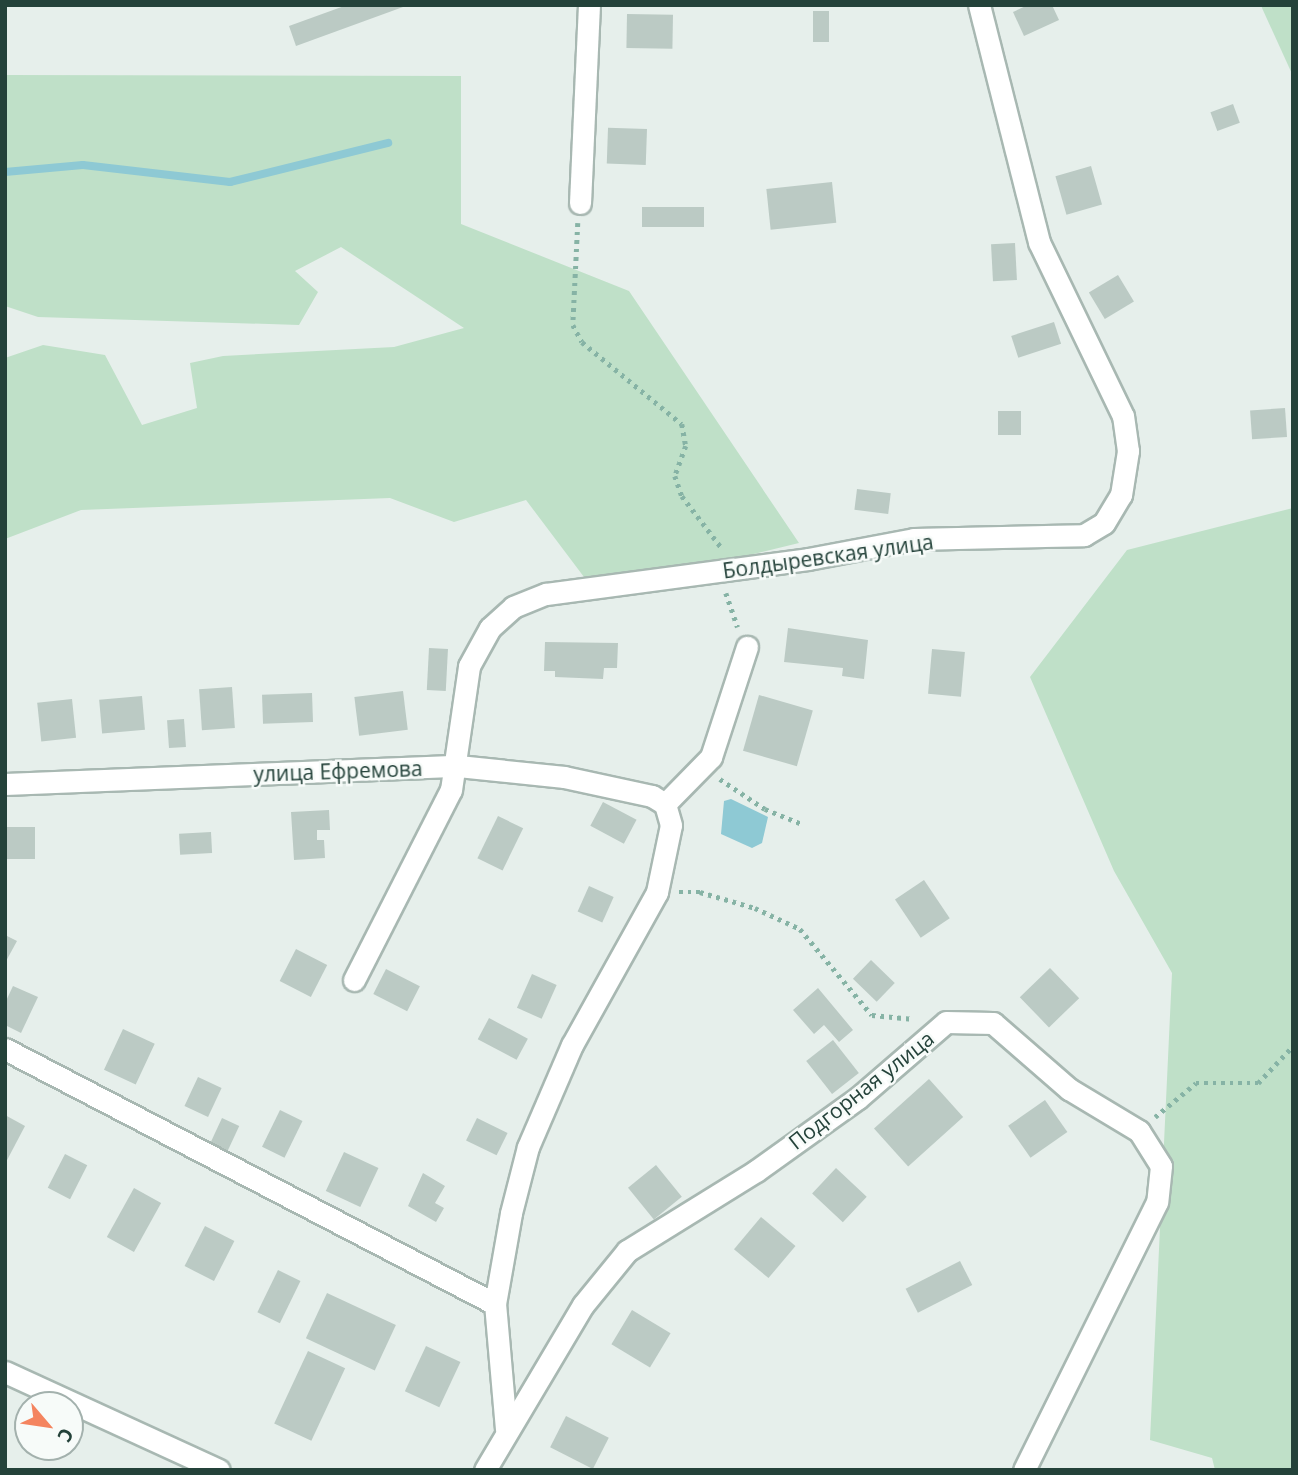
<!DOCTYPE html>
<html>
<head>
<meta charset="utf-8">
<style>
	body { margin:0 }
	#map { position:relative; width:1298px; height:1475px; overflow:hidden; background:#e6efeb; font-family:"Open Sans",sans-serif }
	div>[style] { position:absolute }
	.green>* { inset:0; background:#bfe0c8 }
	.water>* { inset:0; background:#8ec9d4 }
	.stream>* { height:8px; margin:-4px; padding:0 4px; transform-origin:4px; border-radius:4px; background:#8ec9d4 }
	.building>* { inset:0; background:#bbcac4; transform-origin:0 0 }
	.path>* { height:4.5px; margin-top:-2.25px; transform-origin:0; background:repeating-linear-gradient(90deg,#86b3a5 0 3.5px,transparent 0 8.5px) }
	.roads { filter:drop-shadow(2px 0 #a8b8b2) drop-shadow(-2px 0 #a8b8b2) drop-shadow(0 2px #a8b8b2) drop-shadow(0 -2px #a8b8b2) }
	.minor>* { height:21px; margin:-10.5px; padding:0 10.5px; transform-origin:10.5px; border-radius:10.5px; background:#fff }
	span { translate:-50% -50%; white-space:nowrap; text-align:center; line-height:1.15; -webkit-text-stroke:5px #f7fbf9; paint-order:stroke }
	.street-label { font-size:21px; color:#24423a }
	.frame { position:absolute; inset:0; border:7px solid #24423a; pointer-events:none }
	.north { position:absolute; left:14px; top:1391px; width:70px; height:70px; box-sizing:border-box; background:#f7fbf9; border:2px solid #a3b1ad; border-radius:50%; rotate:119deg; font-size:19px; font-weight:700; line-height:28px; text-align:center; color:#24423a }
	.north::after { content:''; display:block; margin:auto; width:24px; height:32px; background:#f4845f; clip-path:polygon(50% 0,100% 100%,50% 72%,0 100%) }
</style>
</head>
<body>
<div id="map">
	<div class="green">
		<i style="clip-path:polygon(1261px 5px,1293px 5px,1293px 76px,1262px 8px)"></i>
		<i style="clip-path:polygon(5px 75px,461px 76px,461px 224px,629px 291px,799px 543px,692px 569px,584px 577px,526px 500px,454px 522px,390px 498px,81px 510px,5px 539px,5px 358px,43px 345px,105px 355px,142px 425px,197px 408px,190px 363px,223px 356px,394px 347px,464px 328px,341px 247px,295px 271px,318px 292px,299px 325px,38px 317px,5px 306px)"></i>
		<i style="clip-path:polygon(1293px 508px,1293px 1470px,1215px 1470px,1212px 1458px,1150px 1440px,1172px 973px,1114px 871px,1030px 677px,1127px 550px)"></i>
	</div>
	<div class="water">
		<i style="clip-path:polygon(731px 799px,768px 817px,762px 843px,752px 848px,721px 834px,724px 801px)"></i>
	</div>
	<div class="stream">
		<i style="left:5px;top:172px;width:78px;rotate:-5.1deg"></i>
		<i style="left:83px;top:165px;width:148px;rotate:6.6deg"></i>
		<i style="left:230px;top:182px;width:163px;rotate:-13.9deg"></i>
	</div>
	<div class="building">
		<i style="clip-path:polygon(347px 5px,403px 7px,296px 46px,289px 26px)"></i>
		<i style="clip-path:polygon(1028px 5px,1052px 5px,1059px 20px,1024px 36px,1013px 12px)"></i>
		<i style="left:813px;top:11px;width:16px;height:31px"></i>
		<i style="left:627px;top:14px;width:46px;height:34px;rotate:1deg"></i>
		<i style="left:1233px;top:104px;width:20px;height:24px;rotate:70deg"></i>
		<i style="left:647px;top:129px;width:36px;height:39px;rotate:92deg"></i>
		<i style="left:1091px;top:166px;width:40px;height:37px;rotate:74deg"></i>
		<i style="left:832px;top:182px;width:41px;height:66px;rotate:84deg"></i>
		<i style="left:704px;top:207px;width:20px;height:62px;rotate:90deg"></i>
		<i style="left:1015px;top:243px;width:37px;height:24px;rotate:87deg"></i>
		<i style="left:1118px;top:275px;width:31px;height:34px;rotate:59deg"></i>
		<i style="left:1054px;top:322px;width:23px;height:45px;rotate:72deg"></i>
		<i style="left:1285px;top:408px;width:29px;height:35px;rotate:86deg"></i>
		<i style="left:998px;top:411px;width:23px;height:24px"></i>
		<i style="left:857px;top:489px;width:34px;height:21px;rotate:7deg"></i>
		<i style="clip-path:polygon(788px 628px,868px 640px,864px 679px,842px 676px,843px 668px,784px 662px)"></i>
		<i style="clip-path:polygon(545px 642px,618px 643px,617px 668px,604px 668px,603px 679px,555px 677px,555px 671px,544px 671px)"></i>
		<i style="left:429px;top:648px;width:19px;height:42px;rotate:3deg"></i>
		<i style="left:932px;top:649px;width:33px;height:45px;rotate:5deg"></i>
		<i style="left:232px;top:687px;width:41px;height:33px;rotate:86deg"></i>
		<i style="left:403px;top:691px;width:39px;height:49px;rotate:83deg"></i>
		<i style="left:312px;top:693px;width:29px;height:50px;rotate:88deg"></i>
		<i style="left:759px;top:695px;width:56px;height:58px;rotate:16deg"></i>
		<i style="left:142px;top:696px;width:34px;height:43px;rotate:85deg"></i>
		<i style="left:72px;top:699px;width:39px;height:35px;rotate:84deg"></i>
		<i style="left:184px;top:719px;width:28px;height:17px;rotate:86deg"></i>
		<i style="left:603px;top:802px;width:38px;height:27px;rotate:28deg"></i>
		<i style="clip-path:polygon(329px 810px,330px 830px,317px 830px,317px 840px,324px 840px,325px 858px,294px 860px,291px 812px)"></i>
		<i style="left:498px;top:816px;width:28px;height:47px;rotate:26deg"></i>
		<i style="left:5px;top:827px;width:30px;height:32px"></i>
		<i style="left:211px;top:832px;width:21px;height:32px;rotate:87deg"></i>
		<i style="left:924px;top:880px;width:46px;height:35px;rotate:56deg"></i>
		<i style="left:589px;top:886px;width:27px;height:28px;rotate:24deg"></i>
		<i style="clip-path:polygon(5px 935px,17px 941px,5px 963px)"></i>
		<i style="left:296px;top:949px;width:35px;height:36px;rotate:27deg"></i>
		<i style="left:871px;top:960px;width:33px;height:26px;rotate:44deg"></i>
		<i style="left:1050px;top:968px;width:42px;height:42px;rotate:46deg"></i>
		<i style="left:386px;top:969px;width:38px;height:28px;rotate:27deg"></i>
		<i style="left:532px;top:974px;width:27px;height:37px;rotate:24deg"></i>
		<i style="clip-path:polygon(13px 986px,38px 997px,21px 1033px,5px 1025px,5px 1003px)"></i>
		<i style="clip-path:polygon(818px 988px,853px 1030px,839px 1042px,824px 1025px,814px 1034px,793px 1010px)"></i>
		<i style="left:489px;top:1018px;width:44px;height:24px;rotate:28deg"></i>
		<i style="left:123px;top:1029px;width:35px;height:45px;rotate:25deg"></i>
		<i style="left:833px;top:1040px;width:42px;height:34px;rotate:52deg"></i>
		<i style="left:198px;top:1077px;width:26px;height:32px;rotate:25deg"></i>
		<i style="left:929px;top:1079px;width:51px;height:74px;rotate:48deg"></i>
		<i style="left:1045px;top:1100px;width:39px;height:45px;rotate:55deg"></i>
		<i style="left:280px;top:1110px;width:25px;height:41px;rotate:26deg"></i>
		<i style="clip-path:polygon(5px 1115px,25px 1126px,5px 1164px)"></i>
		<i style="left:222px;top:1118px;width:19px;height:33px;rotate:25deg"></i>
		<i style="left:477px;top:1118px;width:34px;height:25px;rotate:26deg"></i>
		<i style="left:344px;top:1152px;width:38px;height:43px;rotate:25deg"></i>
		<i style="left:65px;top:1154px;width:25px;height:38px;rotate:27deg"></i>
		<i style="left:656px;top:1165px;width:41px;height:36px;rotate:51deg"></i>
		<i style="left:836px;top:1168px;width:42px;height:35px;rotate:43deg"></i>
		<i style="clip-path:polygon(423px 1173px,445px 1186px,435px 1203px,444px 1208px,436px 1222px,408px 1206px)"></i>
		<i style="left:134px;top:1188px;width:31px;height:56px;rotate:29deg"></i>
		<i style="left:761px;top:1217px;width:45px;height:42px;rotate:40deg"></i>
		<i style="left:205px;top:1226px;width:33px;height:45px;rotate:27deg"></i>
		<i style="left:960px;top:1261px;width:27px;height:61px;rotate:63deg"></i>
		<i style="left:278px;top:1270px;width:25px;height:47px;rotate:26deg"></i>
		<i style="left:327px;top:1293px;width:76px;height:50px;rotate:25deg"></i>
		<i style="left:632px;top:1310px;width:45px;height:40px;rotate:31deg"></i>
		<i style="left:426px;top:1346px;width:38px;height:50px;rotate:25deg"></i>
		<i style="left:308px;top:1351px;width:41px;height:80px;rotate:25deg"></i>
		<i style="left:566px;top:1416px;width:48px;height:35px;rotate:27deg"></i>
	</div>
	<div class="path">
		<i style="left:578px;top:223px;width:102px;rotate:92.8deg"></i>
		<i style="left:573px;top:325px;width:19px;rotate:62deg"></i>
		<i style="left:582px;top:342px;width:129px;rotate:39.4deg"></i>
		<i style="left:682px;top:424px;width:22px;rotate:80deg"></i>
		<i style="left:686px;top:446px;width:32px;rotate:110deg"></i>
		<i style="left:675px;top:476px;width:21px;rotate:71deg"></i>
		<i style="left:682px;top:496px;width:64px;rotate:52.6deg"></i>
		<i style="left:726px;top:593px;width:36px;rotate:71deg"></i>
		<i style="left:720px;top:779px;width:54px;rotate:33.7deg"></i>
		<i style="left:765px;top:809px;width:40px;rotate:22deg"></i>
		<i style="left:679px;top:892px;width:21px"></i>
		<i style="left:700px;top:892px;width:57px;rotate:16.2deg"></i>
		<i style="left:755px;top:908px;width:50px;rotate:25deg"></i>
		<i style="left:800px;top:929px;width:112px;rotate:50.1deg"></i>
		<i style="left:872px;top:1015px;width:42px;rotate:5.4deg"></i>
		<i style="left:1155px;top:1117px;width:53px;rotate:-39.7deg"></i>
		<i style="left:1196px;top:1083px;width:62px"></i>
		<i style="left:1258px;top:1083px;width:51px;rotate:-46.6deg"></i>
	</div>
	<div class="roads">
		<div class="minor">
			<i style="left:580px;top:203px;width:198px;rotate:-87.4deg"></i>
			<i style="left:5px;top:784px;width:453px;rotate:-2.3deg"></i>
			<i style="left:458px;top:766px;width:107px;rotate:5.9deg"></i>
			<i style="left:564px;top:777px;width:90px;rotate:12.2deg"></i>
			<i style="left:652px;top:796px;width:15px;rotate:32deg"></i>
			<i style="left:665px;top:804px;width:66px;rotate:-45.6deg"></i>
			<i style="left:711px;top:757px;width:116px;rotate:-71.9deg"></i>
			<i style="left:354px;top:980px;width:213px;rotate:-63deg"></i>
			<i style="left:451px;top:790px;width:125px;rotate:-81.7deg"></i>
			<i style="left:469px;top:666px;width:43px;rotate:-61.1deg"></i>
			<i style="left:490px;top:628px;width:31px;rotate:-42deg"></i>
			<i style="left:513px;top:607px;width:35px;rotate:-22deg"></i>
			<i style="left:546px;top:594px;width:264px;rotate:-7.6deg"></i>
			<i style="left:808px;top:559px;width:108px;rotate:-10.7deg"></i>
			<i style="left:914px;top:539px;width:170px;rotate:-1.3deg"></i>
			<i style="left:1084px;top:535px;width:23px;rotate:-31deg"></i>
			<i style="left:1104px;top:523px;width:33px;rotate:-59deg"></i>
			<i style="left:1121px;top:495px;width:45px;rotate:-81deg"></i>
			<i style="left:1128px;top:451px;width:35px;rotate:-98deg"></i>
			<i style="left:1123px;top:416px;width:193px;rotate:-115.8deg"></i>
			<i style="left:1039px;top:242px;width:244px;rotate:-104.2deg"></i>
			<i style="left:5px;top:1049px;width:552px;rotate:27.49deg"></i>
			<i style="left:5px;top:1372px;width:235px;rotate:24.6deg"></i>
			<i style="left:506px;top:1429px;width:125px;rotate:-95deg"></i>
			<i style="left:495px;top:1304px;width:92px;rotate:-80deg"></i>
			<i style="left:511px;top:1213px;width:68px;rotate:-75.6deg"></i>
			<i style="left:528px;top:1147px;width:111px;rotate:-66.7deg"></i>
			<i style="left:572px;top:1045px;width:175px;rotate:-60.9deg"></i>
			<i style="left:657px;top:892px;width:68px;rotate:-78.2deg"></i>
			<i style="left:671px;top:825px;width:22px;rotate:-106deg"></i>
			<i style="left:485px;top:1470px;width:192px;rotate:-59.3deg"></i>
			<i style="left:583px;top:1305px;width:70px;rotate:-50.8deg"></i>
			<i style="left:627px;top:1251px;width:152px;rotate:-31.8deg"></i>
			<i style="left:756px;top:1171px;width:125px;rotate:-35.6deg"></i>
			<i style="left:858px;top:1098px;width:116px;rotate:-40.8deg"></i>
			<i style="left:946px;top:1022px;width:47px;rotate:1.2deg"></i>
			<i style="left:993px;top:1023px;width:101px;rotate:41deg"></i>
			<i style="left:1069px;top:1089px;width:82px;rotate:31deg"></i>
			<i style="left:1139px;top:1131px;width:41px;rotate:57.8deg"></i>
			<i style="left:1161px;top:1166px;width:36px;rotate:96deg"></i>
			<i style="left:1157px;top:1202px;width:299px;rotate:116.4deg"></i>
		</div>
	</div>
	<div class="street-label">
		<span style="left:828px;top:556px;rotate:-8deg">Болдыревская улица</span>
		<span style="left:338px;top:771px;rotate:-2deg">улица Ефремова</span>
		<span style="left:861px;top:1090px;rotate:-38deg">Подгорная улица</span>
	</div>
	<div class="frame"></div>
	<div class="north">С</div>
</div>
</body>
</html>
